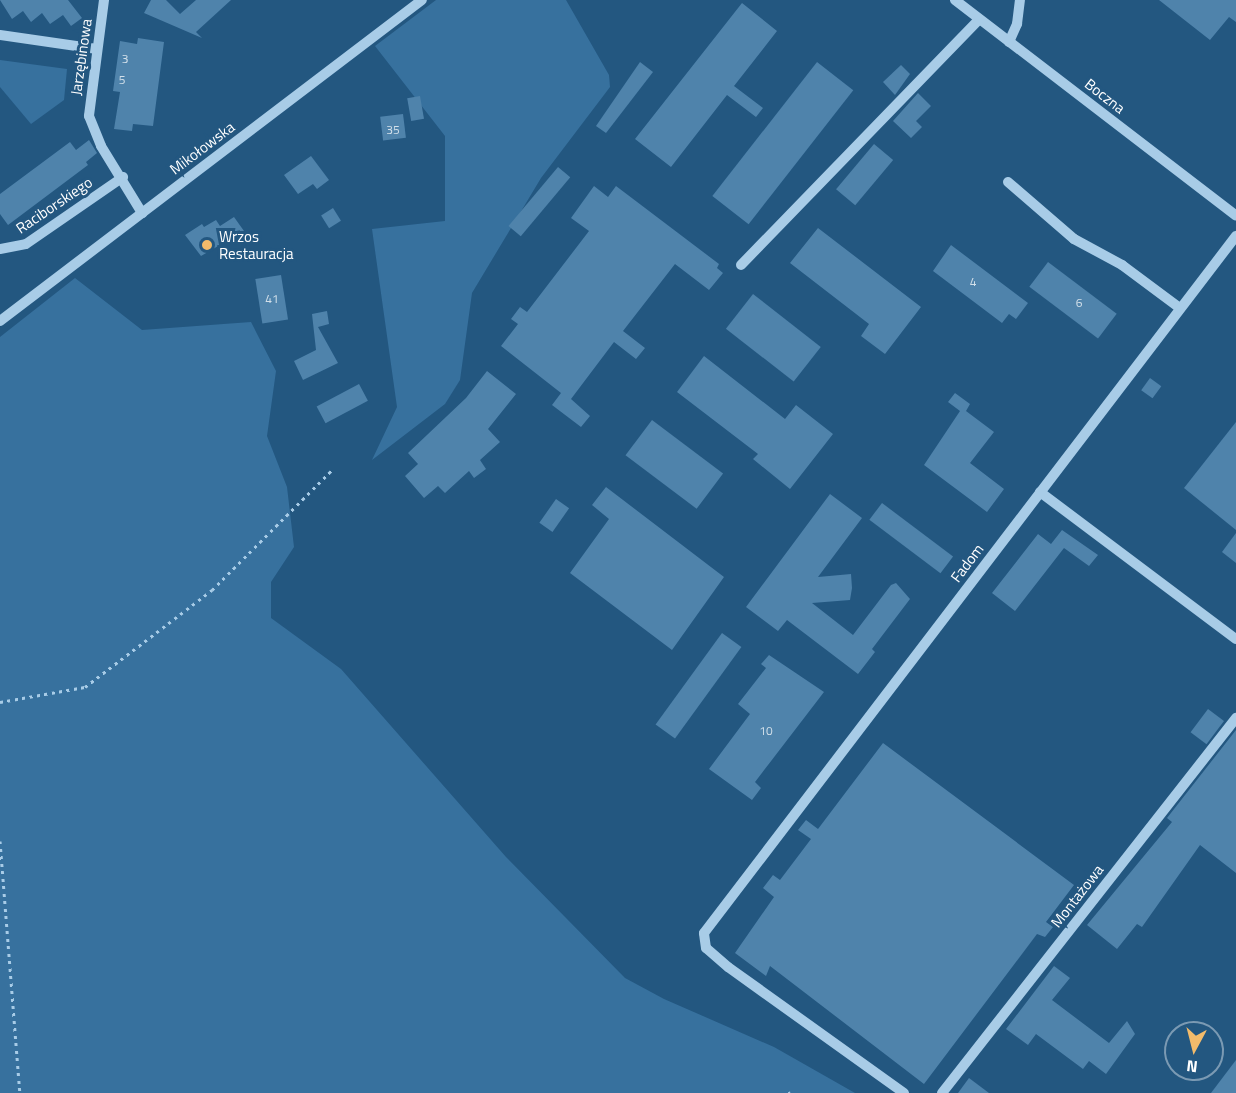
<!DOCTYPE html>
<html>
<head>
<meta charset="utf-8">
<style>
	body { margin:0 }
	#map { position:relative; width:1236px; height:1093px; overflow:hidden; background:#235780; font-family:"Titillium Web",sans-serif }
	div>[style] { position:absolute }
	.green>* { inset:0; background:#37719e }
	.building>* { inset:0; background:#4f83ab; transform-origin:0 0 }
	.path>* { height:3px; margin-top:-1.5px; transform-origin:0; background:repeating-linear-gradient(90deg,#a8cce7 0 3px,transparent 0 7.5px) }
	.minor>* { height:10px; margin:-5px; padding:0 5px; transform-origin:5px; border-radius:5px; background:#a8cce7 }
	.dots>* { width:16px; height:16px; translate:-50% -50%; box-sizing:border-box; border:3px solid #235780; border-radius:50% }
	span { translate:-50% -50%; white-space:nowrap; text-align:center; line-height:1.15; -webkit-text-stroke:6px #235780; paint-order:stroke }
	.number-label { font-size:12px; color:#d3e0ea }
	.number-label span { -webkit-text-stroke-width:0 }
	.street-label { font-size:15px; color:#fff }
	.poi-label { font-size:15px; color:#fff }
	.left { translate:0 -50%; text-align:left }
	.north { position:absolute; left:1164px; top:1021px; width:60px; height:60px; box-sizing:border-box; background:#235780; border:2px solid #7b9ab3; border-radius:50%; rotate:187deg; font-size:16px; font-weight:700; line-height:24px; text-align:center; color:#fff }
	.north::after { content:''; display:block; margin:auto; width:21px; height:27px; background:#f2bb6b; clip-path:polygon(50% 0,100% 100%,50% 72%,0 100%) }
</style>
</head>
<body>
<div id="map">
	<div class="green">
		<i style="clip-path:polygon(436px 0,566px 0,609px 75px,610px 87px,541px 178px,472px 293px,460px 380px,445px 404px,372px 460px,397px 407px,372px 229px,445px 221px,445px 136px,375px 46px)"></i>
		<i style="clip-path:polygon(0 60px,67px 69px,64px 100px,31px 124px,0 87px)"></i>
		<i style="clip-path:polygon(75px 278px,142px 330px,251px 322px,276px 371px,267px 436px,287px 487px,294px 547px,271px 582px,271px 618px,341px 669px,506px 857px,625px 978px,664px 999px,774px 1047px,855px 1093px,0 1093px,0 337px)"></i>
	</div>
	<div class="building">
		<i style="clip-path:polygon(0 0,68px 0,82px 18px,71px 26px,63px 15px,50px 24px,42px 13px,31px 22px,23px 11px,12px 19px)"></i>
		<i style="clip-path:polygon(151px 0,166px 0,180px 14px,196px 0,231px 0,196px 32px,202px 38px,144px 13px)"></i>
		<i style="clip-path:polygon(1159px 0,1236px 0,1236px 22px,1229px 17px,1210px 40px)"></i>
		<i style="clip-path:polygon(742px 3px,777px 31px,734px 86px,763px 108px,756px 117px,727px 95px,671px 167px,635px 139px)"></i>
		<i style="clip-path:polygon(138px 38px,164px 42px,153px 126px,133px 124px,132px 131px,114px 129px,120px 92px,113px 91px,120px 41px,137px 44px)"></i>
		<i style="clip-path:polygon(640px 62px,653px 72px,606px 133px,596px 126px)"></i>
		<i style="left:817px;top:62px;width:46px;height:170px;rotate:38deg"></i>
		<i style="clip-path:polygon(901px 65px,910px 74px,895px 95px,883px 82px)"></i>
		<i style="clip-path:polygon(918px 93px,931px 106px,916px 121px,922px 127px,911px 138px,893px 121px)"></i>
		<i style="left:420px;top:96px;width:23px;height:13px;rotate:80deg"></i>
		<i style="left:403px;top:114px;width:24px;height:23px;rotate:83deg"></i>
		<i style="clip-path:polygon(89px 140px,97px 153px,86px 162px,88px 165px,8px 225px,0 214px,0 194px,70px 142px,76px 150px)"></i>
		<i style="left:874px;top:144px;width:25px;height:59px;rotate:40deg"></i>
		<i style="clip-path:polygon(311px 156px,329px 180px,317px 189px,313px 184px,298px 194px,284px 175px)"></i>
		<i style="left:558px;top:167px;width:16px;height:77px;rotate:40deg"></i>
		<i style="clip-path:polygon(594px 186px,608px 197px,616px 186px,719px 264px,717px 268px,723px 273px,709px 290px,675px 264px,623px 331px,645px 348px,636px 359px,614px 342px,571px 399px,590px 416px,581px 427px,552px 405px,561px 393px,501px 346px,518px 324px,511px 319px,520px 307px,527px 312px,589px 231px,571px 218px)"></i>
		<i style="left:333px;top:208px;width:15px;height:14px;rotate:58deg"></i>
		<i style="clip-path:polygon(234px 217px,244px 231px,201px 256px,185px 235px,202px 224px,204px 227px,216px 220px,220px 226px)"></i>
		<i style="clip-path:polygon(818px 228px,921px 307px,885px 354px,861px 336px,869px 324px,790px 263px)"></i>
		<i style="clip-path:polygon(951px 245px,1028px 303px,1016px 319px,1009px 314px,1002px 323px,933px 271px)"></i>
		<i style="left:1048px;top:262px;width:86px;height:31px;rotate:37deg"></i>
		<i style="left:281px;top:275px;width:45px;height:26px;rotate:81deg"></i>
		<i style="left:753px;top:294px;width:86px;height:44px;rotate:38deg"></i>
		<i style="clip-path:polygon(327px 311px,329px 324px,318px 327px,338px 363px,303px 380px,294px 361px,316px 350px,312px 314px)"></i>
		<i style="clip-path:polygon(704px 356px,785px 419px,796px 405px,833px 434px,790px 489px,753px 459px,758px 454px,677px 392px)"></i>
		<i style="clip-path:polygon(487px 371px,516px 394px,488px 429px,500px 442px,480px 460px,486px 469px,474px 478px,469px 471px,445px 493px,438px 486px,424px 498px,405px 476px,418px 464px,408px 453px,466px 398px)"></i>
		<i style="left:1150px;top:378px;width:14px;height:15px;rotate:36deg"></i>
		<i style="left:359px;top:384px;width:19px;height:48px;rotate:62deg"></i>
		<i style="clip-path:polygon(955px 393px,970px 404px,966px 411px,994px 432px,970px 463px,1004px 489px,987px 512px,924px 465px,960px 411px,948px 402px)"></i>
		<i style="left:652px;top:420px;width:89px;height:44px;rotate:37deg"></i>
		<i style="clip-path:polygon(1236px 422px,1236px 530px,1184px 488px)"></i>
		<i style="clip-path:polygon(606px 487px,724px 577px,672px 650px,570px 573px,609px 519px,592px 505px)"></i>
		<i style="clip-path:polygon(830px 494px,862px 518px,818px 577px,851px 574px,852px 588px,850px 600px,812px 603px,853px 635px,891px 585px,896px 583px,910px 599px,872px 649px,875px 652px,858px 674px,787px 620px,778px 631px,746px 607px)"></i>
		<i style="left:556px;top:499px;width:16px;height:29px;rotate:35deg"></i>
		<i style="left:882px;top:503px;width:89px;height:21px;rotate:37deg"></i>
		<i style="clip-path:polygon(1062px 530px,1098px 555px,1089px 566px,1064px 548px,1015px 611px,992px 593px,1038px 534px,1051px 544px)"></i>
		<i style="clip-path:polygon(1236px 533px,1236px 563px,1222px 552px)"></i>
		<i style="left:722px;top:633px;width:24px;height:113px;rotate:36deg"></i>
		<i style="clip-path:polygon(769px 655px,824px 692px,755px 782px,761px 788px,752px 800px,709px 769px,750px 714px,738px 704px,766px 668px,761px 664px)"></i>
		<i style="left:1208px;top:709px;width:20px;height:29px;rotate:37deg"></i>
		<i style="clip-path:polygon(1236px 730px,1236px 873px,1200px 845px,1142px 927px,1137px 924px,1117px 949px,1087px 925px,1172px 822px,1167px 818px)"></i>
		<i style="clip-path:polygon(883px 743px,1074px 885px,1046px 922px,1053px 927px,1045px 937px,1037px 934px,924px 1084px,770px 966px,766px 976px,735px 953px,774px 897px,763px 888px,773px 875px,780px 880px,811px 839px,798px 830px,806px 820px,818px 829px)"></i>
		<i style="clip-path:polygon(1054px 966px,1070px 978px,1052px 1000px,1109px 1043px,1127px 1021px,1135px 1034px,1106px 1074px,1089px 1061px,1083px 1069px,1036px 1034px,1028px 1045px,1006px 1029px)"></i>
		<i style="clip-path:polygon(1236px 1060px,1236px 1093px,1211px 1093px)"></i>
		<i style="clip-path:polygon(969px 1078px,989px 1093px,958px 1093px)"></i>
	</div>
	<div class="path">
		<i style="left:0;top:702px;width:86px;rotate:-10deg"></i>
		<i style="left:85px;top:687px;width:160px;rotate:-37.4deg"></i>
		<i style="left:212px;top:590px;width:170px;rotate:-45deg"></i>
		<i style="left:0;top:841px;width:253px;rotate:85.5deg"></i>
		<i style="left:788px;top:1092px;width:2px;rotate:27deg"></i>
	</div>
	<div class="minor">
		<i style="left:104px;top:0;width:117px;rotate:97.4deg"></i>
		<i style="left:89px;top:116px;width:32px;rotate:68deg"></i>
		<i style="left:101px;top:146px;width:79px;rotate:58.5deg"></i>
		<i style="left:955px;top:0;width:354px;rotate:37.5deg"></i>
		<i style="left:0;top:35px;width:98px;rotate:8.2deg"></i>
		<i style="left:1009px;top:42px;width:20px;rotate:-66deg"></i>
		<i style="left:1017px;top:24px;width:24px;rotate:-83deg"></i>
		<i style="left:1008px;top:182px;width:87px;rotate:40.8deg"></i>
		<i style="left:1074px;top:239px;width:55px;rotate:28.4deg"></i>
		<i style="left:1122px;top:265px;width:72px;rotate:36.6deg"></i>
		<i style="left:0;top:249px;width:26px;rotate:-11deg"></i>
		<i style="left:26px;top:244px;width:118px;rotate:-34.6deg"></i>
		<i style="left:741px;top:265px;width:342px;rotate:-45.9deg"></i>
		<i style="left:0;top:321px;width:530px;rotate:-37.26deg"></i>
		<i style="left:1040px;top:492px;width:245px;rotate:36.9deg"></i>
		<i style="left:904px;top:1093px;width:216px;rotate:-144.4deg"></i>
		<i style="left:728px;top:967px;width:29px;rotate:-139deg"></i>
		<i style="left:706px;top:948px;width:15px;rotate:-98deg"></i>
		<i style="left:704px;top:933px;width:877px;rotate:-52.65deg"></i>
		<i style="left:942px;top:1093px;width:477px;rotate:-51.9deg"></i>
	</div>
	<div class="dots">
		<i style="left:207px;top:245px;background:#f2bb6b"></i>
	</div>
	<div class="number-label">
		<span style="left:125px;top:59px">3</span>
		<span style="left:122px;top:80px">5</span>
		<span style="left:393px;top:130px">35</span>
		<span style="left:973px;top:282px">4</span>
		<span style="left:272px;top:299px">41</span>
		<span style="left:1079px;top:303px">6</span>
		<span style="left:766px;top:731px">10</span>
	</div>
	<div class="street-label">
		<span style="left:81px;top:57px;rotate:-82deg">Jarzębinowa</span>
		<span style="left:1105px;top:96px;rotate:38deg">Boczna</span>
		<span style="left:202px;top:148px;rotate:-37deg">Mikołowska</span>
		<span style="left:54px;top:205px;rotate:-34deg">Raciborskiego</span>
		<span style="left:967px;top:563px;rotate:-53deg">Fadom</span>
		<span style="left:1077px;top:896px;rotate:-52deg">Montażowa</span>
	</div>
	<div class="poi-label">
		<span class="left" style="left:219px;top:245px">Wrzos<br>Restauracja</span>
	</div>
	<div class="north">N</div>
</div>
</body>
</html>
